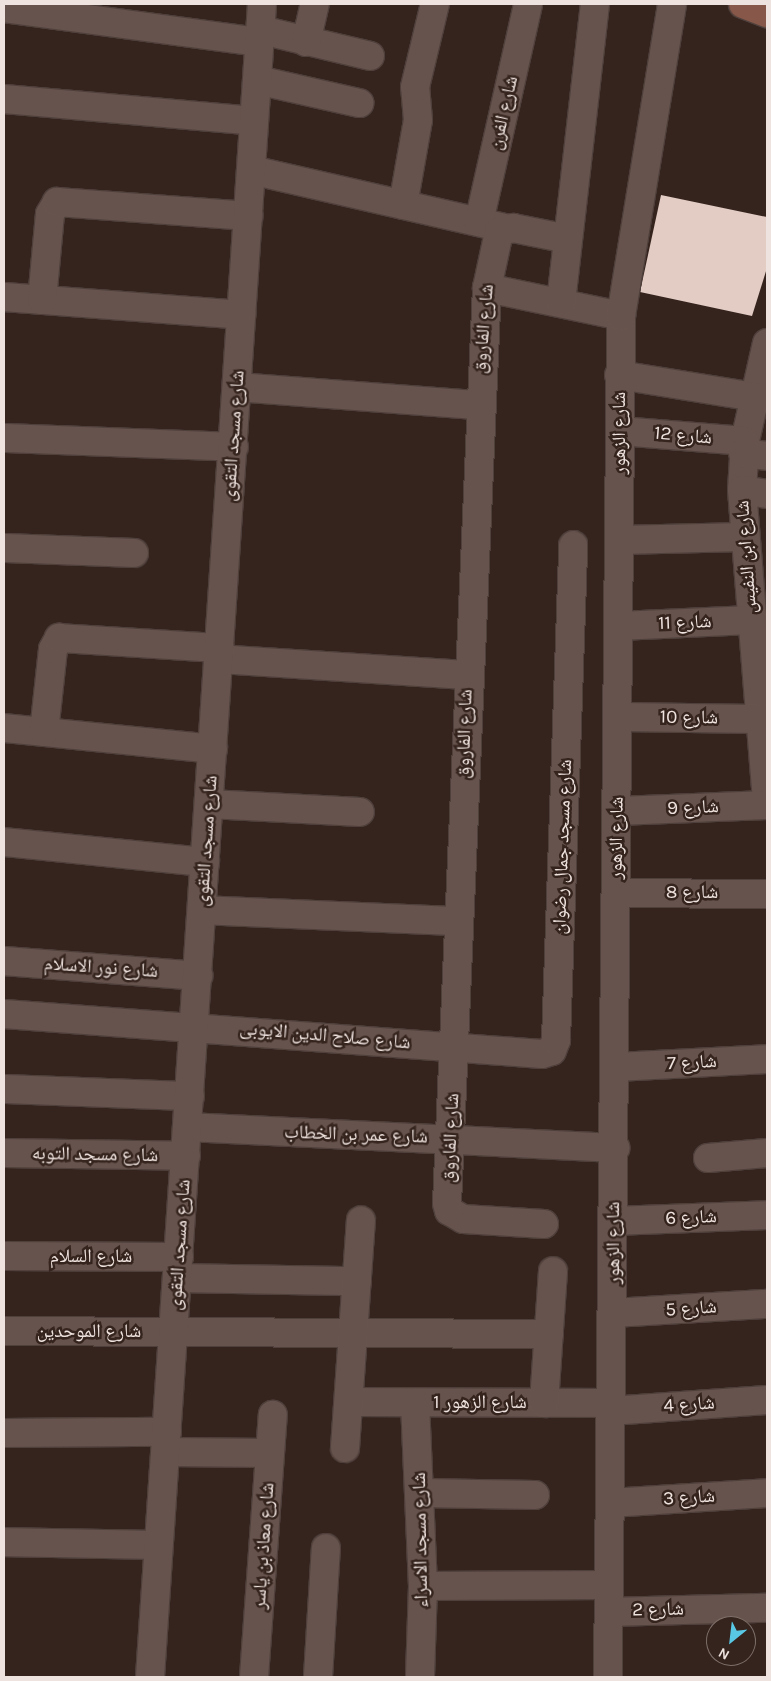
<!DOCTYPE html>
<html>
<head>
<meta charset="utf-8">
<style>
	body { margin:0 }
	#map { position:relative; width:771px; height:1681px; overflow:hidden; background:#35241e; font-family:Karla,"Noto Naskh Arabic",sans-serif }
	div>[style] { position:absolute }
	.building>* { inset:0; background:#e3ccc4 }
	.roads { filter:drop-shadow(1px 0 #4f403c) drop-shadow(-1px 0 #4f403c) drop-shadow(0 1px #4f403c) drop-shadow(0 -1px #4f403c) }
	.street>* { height:28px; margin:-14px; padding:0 14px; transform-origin:14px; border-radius:14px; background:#67534d }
	.secondary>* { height:28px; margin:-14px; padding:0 14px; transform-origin:14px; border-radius:14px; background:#875849 }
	span { translate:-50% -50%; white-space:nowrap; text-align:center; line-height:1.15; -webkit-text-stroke:5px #35241e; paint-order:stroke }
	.street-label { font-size:19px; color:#efe3df }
	.frame { position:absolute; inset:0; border:5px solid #efe3df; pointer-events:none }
	.north { position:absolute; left:706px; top:1616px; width:50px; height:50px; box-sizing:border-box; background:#35241e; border:1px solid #7f706b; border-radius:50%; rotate:209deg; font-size:14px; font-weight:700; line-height:20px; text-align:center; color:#efe3df }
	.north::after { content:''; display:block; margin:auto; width:18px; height:22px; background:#59c8e5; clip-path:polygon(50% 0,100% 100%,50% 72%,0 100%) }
</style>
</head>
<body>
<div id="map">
	<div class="building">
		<i style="clip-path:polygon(661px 195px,767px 217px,767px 268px,752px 316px,640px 292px)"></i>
	</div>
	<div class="roads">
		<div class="street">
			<i style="left:4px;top:8px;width:258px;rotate:7.6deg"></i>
			<i style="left:261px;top:30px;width:112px;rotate:13.4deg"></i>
			<i style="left:306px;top:42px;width:39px;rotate:-77deg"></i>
			<i style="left:257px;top:80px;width:105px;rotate:12.7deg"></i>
			<i style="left:4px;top:99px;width:251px;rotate:5deg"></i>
			<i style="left:251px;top:170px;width:261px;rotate:12.9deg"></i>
			<i style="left:403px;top:205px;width:86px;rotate:-80deg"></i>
			<i style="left:418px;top:120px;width:33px;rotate:-95deg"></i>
			<i style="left:415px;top:87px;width:85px;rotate:-76.5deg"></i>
			<i style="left:479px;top:222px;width:223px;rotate:-77.3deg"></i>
			<i style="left:487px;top:288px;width:137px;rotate:11.8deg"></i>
			<i style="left:4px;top:297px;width:238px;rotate:4.3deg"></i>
			<i style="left:42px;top:300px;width:86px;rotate:-84.7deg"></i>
			<i style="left:50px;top:214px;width:14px;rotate:-60deg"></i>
			<i style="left:57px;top:202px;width:192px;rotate:4.2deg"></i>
			<i style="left:561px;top:302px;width:300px;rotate:-83.5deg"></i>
			<i style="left:767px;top:343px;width:100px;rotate:102.7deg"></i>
			<i style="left:745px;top:441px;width:49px;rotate:93.5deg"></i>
			<i style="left:742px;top:490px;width:314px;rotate:85.4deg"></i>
			<i style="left:619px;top:375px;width:150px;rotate:9.2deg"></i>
			<i style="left:237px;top:387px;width:242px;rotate:4.3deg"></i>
			<i style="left:620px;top:431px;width:125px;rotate:4.6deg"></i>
			<i style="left:4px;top:438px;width:230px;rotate:2.2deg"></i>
			<i style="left:743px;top:453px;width:24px;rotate:7deg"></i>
			<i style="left:742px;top:490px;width:25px;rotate:9deg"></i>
			<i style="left:620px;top:540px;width:124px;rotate:-1.4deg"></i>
			<i style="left:4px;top:548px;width:130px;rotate:2.2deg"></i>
			<i style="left:619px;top:626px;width:132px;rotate:-2.6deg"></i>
			<i style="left:218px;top:659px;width:250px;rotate:3.7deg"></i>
			<i style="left:619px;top:717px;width:141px;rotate:0.8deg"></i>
			<i style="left:4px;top:728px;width:210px;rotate:5.7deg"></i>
			<i style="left:44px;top:732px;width:83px;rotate:-83.8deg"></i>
			<i style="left:53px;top:649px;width:13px;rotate:-61deg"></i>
			<i style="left:59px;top:638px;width:161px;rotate:3.6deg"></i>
			<i style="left:209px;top:804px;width:151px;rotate:3deg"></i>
			<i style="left:618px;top:811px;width:149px;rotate:-2.3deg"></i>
			<i style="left:4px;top:842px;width:202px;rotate:5.7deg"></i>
			<i style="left:617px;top:893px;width:150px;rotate:0.4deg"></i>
			<i style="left:202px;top:910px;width:255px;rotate:2.5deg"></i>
			<i style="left:4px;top:961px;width:195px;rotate:4.4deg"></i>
			<i style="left:4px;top:1014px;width:539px;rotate:4.25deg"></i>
			<i style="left:542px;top:1054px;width:10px;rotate:-17deg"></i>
			<i style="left:552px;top:1051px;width:12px;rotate:-70deg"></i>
			<i style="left:556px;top:1040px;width:495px;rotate:-88deg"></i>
			<i style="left:616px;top:1067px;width:151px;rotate:-3deg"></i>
			<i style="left:4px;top:1089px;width:186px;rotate:2.2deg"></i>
			<i style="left:187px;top:1127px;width:429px;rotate:2.8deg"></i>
			<i style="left:4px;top:1153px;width:182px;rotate:0.9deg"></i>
			<i style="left:708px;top:1158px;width:59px;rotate:-4.8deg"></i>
			<i style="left:614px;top:1221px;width:153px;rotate:-2.2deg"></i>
			<i style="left:544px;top:1224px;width:81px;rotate:-176.5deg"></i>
			<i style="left:463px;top:1219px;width:16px;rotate:-150deg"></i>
			<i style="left:449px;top:1211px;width:8px;rotate:-104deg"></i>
			<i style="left:447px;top:1203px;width:916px;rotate:-87.5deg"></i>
			<i style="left:487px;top:288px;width:57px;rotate:-77.9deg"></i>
			<i style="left:499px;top:232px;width:15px;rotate:-16deg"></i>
			<i style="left:513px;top:228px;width:56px;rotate:11.3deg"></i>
			<i style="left:4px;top:1256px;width:175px;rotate:0.3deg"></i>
			<i style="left:177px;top:1278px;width:180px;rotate:1deg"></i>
			<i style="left:614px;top:1313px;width:153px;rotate:-3.4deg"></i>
			<i style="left:4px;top:1331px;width:545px;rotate:0.32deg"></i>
			<i style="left:349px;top:1402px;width:262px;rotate:0.2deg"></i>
			<i style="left:415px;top:1403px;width:183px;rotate:87.5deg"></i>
			<i style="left:423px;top:1586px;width:91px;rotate:91.9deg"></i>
			<i style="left:544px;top:1403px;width:132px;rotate:-86.1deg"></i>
			<i style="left:610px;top:1411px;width:157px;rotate:-4deg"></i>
			<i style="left:4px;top:1433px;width:163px;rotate:-0.4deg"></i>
			<i style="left:345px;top:1448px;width:228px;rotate:-86deg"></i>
			<i style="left:166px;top:1452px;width:104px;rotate:0.6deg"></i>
			<i style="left:421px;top:1493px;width:114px;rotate:1deg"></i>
			<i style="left:610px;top:1503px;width:157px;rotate:-3.6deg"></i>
			<i style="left:4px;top:1542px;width:153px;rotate:1.1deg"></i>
			<i style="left:423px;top:1586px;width:186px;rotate:-0.3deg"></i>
			<i style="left:609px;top:1612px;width:158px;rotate:-1.5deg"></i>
			<i style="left:150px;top:1677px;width:1677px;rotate:-86.17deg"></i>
			<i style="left:254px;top:1677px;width:263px;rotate:-85.9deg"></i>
			<i style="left:318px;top:1677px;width:129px;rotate:-86.5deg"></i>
			<i style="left:608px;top:1677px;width:1361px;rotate:-89.45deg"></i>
			<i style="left:621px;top:316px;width:316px;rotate:-80.7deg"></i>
		</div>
		<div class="secondary">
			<i style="left:743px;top:4px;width:26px;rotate:21deg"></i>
		</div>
	</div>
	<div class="street-label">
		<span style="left:504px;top:113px;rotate:-77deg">شارع الفرن</span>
		<span style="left:484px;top:329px;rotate:-85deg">شارع الفاروق</span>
		<span style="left:620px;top:433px;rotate:-90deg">شارع الزهور</span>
		<span style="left:234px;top:436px;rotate:-86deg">شارع مسجد التقوى</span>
		<span style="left:683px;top:436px;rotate:5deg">شارع 12</span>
		<span style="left:747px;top:557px;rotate:-94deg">شارع ابن النفيس</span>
		<span style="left:685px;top:623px;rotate:-2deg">شارع 11</span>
		<span style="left:689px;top:718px;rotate:1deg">شارع 10</span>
		<span style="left:465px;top:734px;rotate:-88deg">شارع الفاروق</span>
		<span style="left:693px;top:808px;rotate:-2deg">شارع 9</span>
		<span style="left:617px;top:838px;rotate:-89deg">شارع الزهور</span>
		<span style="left:207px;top:841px;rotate:-86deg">شارع مسجد التقوى</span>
		<span style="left:563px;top:847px;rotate:-88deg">شارع مسجد جمال رضوان</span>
		<span style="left:692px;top:893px">شارع 8</span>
		<span style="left:101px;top:968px;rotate:4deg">شارع نور الاسلام</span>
		<span style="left:325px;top:1036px;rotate:5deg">شارع صلاح الدين الايوبى</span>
		<span style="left:692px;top:1063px;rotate:-3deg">شارع 7</span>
		<span style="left:356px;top:1135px;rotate:2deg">شارع عمر بن الخطاب</span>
		<span style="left:451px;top:1138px;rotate:-87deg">شارع الفاروق</span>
		<span style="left:95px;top:1155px;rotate:1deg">شارع مسجد التوبه</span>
		<span style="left:691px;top:1218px;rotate:-2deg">شارع 6</span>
		<span style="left:614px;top:1243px;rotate:-90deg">شارع الزهور</span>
		<span style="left:180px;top:1245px;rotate:-86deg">شارع مسجد التقوى</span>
		<span style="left:91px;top:1257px">شارع السلام</span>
		<span style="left:691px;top:1309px;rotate:-4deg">شارع 5</span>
		<span style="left:89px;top:1332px">شارع الموحدين</span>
		<span style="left:480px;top:1403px">شارع الزهور 1</span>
		<span style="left:689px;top:1405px;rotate:-4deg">شارع 4</span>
		<span style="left:689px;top:1498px;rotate:-3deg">شارع 3</span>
		<span style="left:421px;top:1540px;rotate:-91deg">شارع مسجد الاسراء</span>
		<span style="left:264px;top:1546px;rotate:-86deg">شارع معاذ بن ياسر</span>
		<span style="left:658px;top:1610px;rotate:-1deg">شارع 2</span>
	</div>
	<div class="frame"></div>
	<div class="north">N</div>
</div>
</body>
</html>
